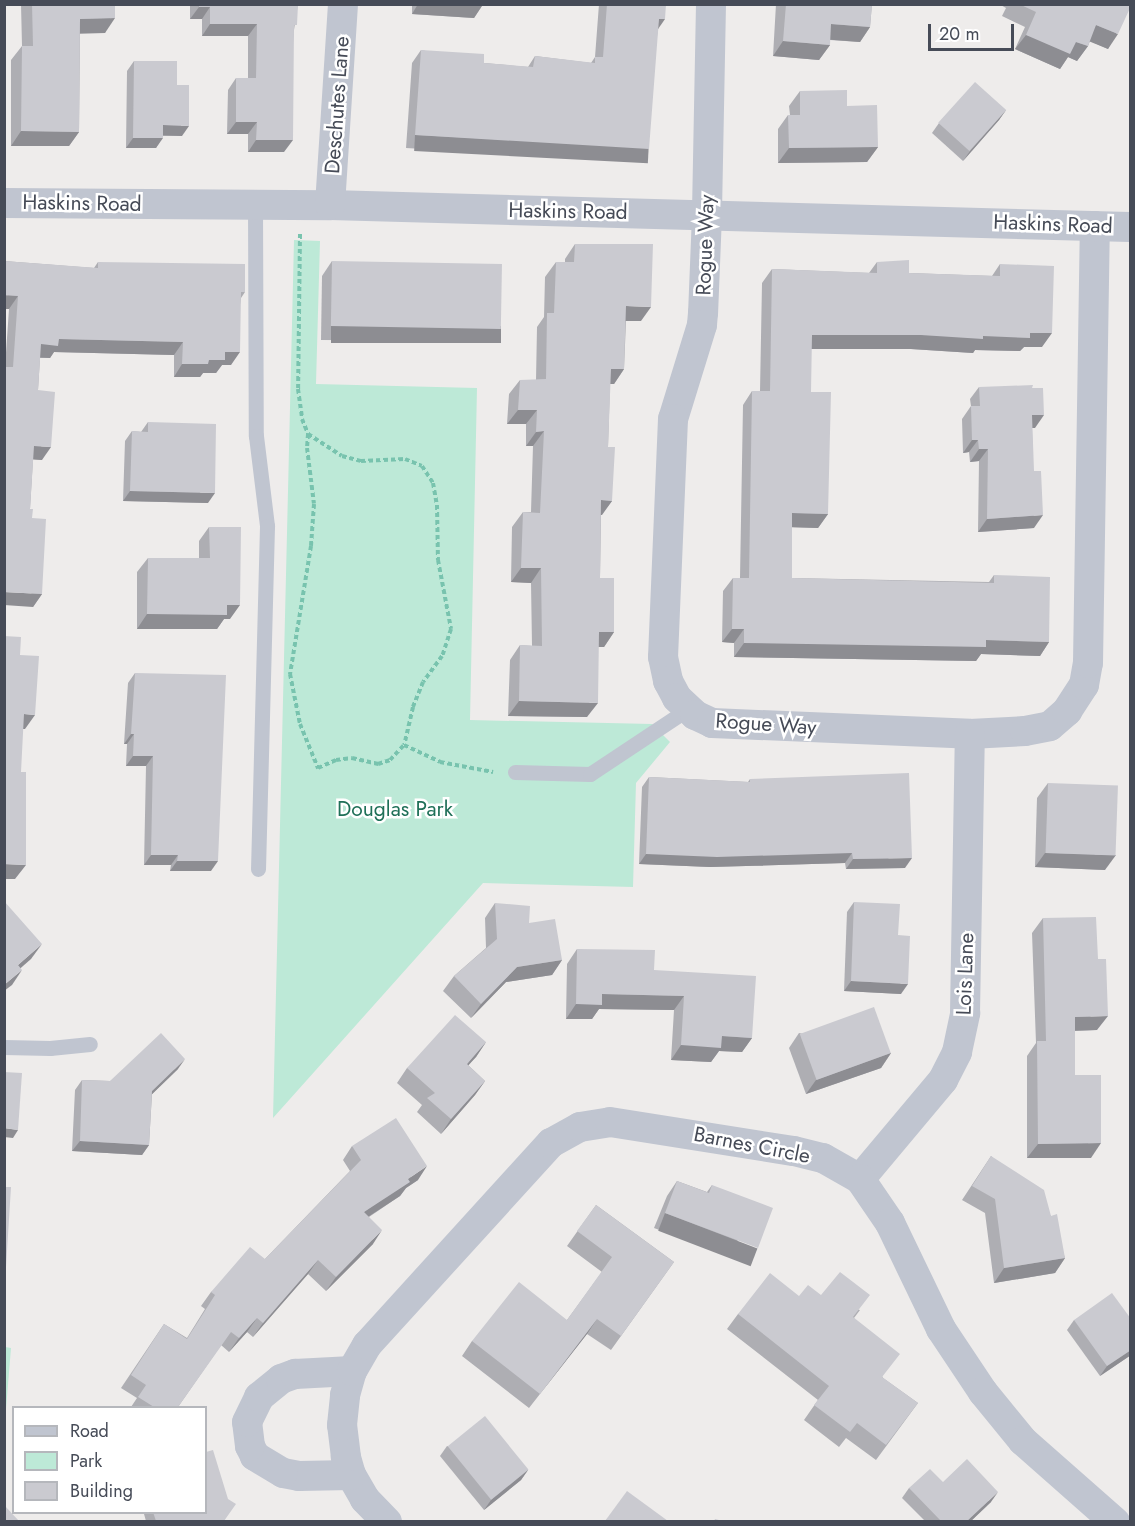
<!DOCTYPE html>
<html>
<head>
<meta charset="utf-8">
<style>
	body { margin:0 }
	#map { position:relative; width:1135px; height:1526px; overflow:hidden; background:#eeeceb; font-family:Jost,sans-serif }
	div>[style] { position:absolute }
	.green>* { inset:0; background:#bde9d7 }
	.path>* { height:4px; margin-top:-2px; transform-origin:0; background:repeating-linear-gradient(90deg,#78c3ae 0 4.5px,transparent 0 7.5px) }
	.service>* { height:15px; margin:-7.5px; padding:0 7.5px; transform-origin:7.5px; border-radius:7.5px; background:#c0c5d0 }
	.minor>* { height:30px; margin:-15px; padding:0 15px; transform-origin:15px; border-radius:15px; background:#c0c5d0 }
	.wall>* { inset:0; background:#aeaeb3 }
	.shaded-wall>* { inset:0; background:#8d8d92; transform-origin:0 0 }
	.building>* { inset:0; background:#cacad0; transform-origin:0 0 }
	span { translate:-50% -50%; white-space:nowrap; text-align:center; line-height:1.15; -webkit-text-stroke:5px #fff; paint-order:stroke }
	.street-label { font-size:21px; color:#464b57 }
	.park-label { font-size:21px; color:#1f7058 }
	.frame { position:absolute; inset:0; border:6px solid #464b57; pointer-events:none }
	.legend { position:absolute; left:12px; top:1406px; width:195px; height:108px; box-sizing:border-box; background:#fff; border:2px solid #b5b7bc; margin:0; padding:8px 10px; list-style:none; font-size:18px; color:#464b57 }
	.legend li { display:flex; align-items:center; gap:12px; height:30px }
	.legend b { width:30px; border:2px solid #b5b7bc }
	.scale { position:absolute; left:928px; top:24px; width:86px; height:27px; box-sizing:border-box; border:3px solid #464b57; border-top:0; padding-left:8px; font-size:18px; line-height:21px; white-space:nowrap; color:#464b57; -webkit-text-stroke:4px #fff; paint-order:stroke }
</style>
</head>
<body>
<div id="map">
	<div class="green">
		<i style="clip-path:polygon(294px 240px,320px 241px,316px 384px,477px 388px,470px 720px,652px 724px,670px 742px,636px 783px,633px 887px,483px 883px,273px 1118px)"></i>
		<i style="clip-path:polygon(5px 1347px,11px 1348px,5px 1421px,4px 1347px)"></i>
	</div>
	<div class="path">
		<i style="left:300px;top:234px;width:155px;rotate:90.7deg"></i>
		<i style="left:298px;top:389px;width:30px;rotate:82deg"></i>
		<i style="left:302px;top:419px;width:16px;rotate:68deg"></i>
		<i style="left:308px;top:434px;width:40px;rotate:32.9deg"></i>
		<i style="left:342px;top:456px;width:20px;rotate:15deg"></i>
		<i style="left:361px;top:461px;width:44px;rotate:-2.6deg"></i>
		<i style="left:405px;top:459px;width:18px;rotate:22deg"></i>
		<i style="left:422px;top:466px;width:20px;rotate:57deg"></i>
		<i style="left:433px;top:483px;width:22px;rotate:80deg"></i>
		<i style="left:437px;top:505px;width:55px;rotate:89deg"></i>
		<i style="left:438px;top:560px;width:70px;rotate:79.3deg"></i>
		<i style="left:451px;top:629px;width:28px;rotate:108deg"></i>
		<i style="left:442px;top:656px;width:32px;rotate:126deg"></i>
		<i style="left:423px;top:682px;width:27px;rotate:112deg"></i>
		<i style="left:413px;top:707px;width:39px;rotate:103deg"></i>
		<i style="left:404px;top:745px;width:40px;rotate:25deg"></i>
		<i style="left:440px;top:762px;width:54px;rotate:10.7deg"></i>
		<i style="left:308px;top:434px;width:14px;rotate:94deg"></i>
		<i style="left:307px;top:448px;width:56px;rotate:82.9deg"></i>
		<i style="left:314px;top:504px;width:42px;rotate:94.1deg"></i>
		<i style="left:311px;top:546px;width:130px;rotate:99.3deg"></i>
		<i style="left:290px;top:674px;width:51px;rotate:78.7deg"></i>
		<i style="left:300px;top:724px;width:48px;rotate:67.8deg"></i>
		<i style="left:318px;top:768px;width:20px;rotate:-24deg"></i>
		<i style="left:336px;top:760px;width:16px;rotate:-7deg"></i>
		<i style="left:352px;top:758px;width:27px;rotate:13deg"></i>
		<i style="left:378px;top:764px;width:13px;rotate:-18deg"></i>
		<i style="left:390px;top:760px;width:21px;rotate:-47deg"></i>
	</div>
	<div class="service">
		<i style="left:255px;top:205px;width:231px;rotate:89.8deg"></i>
		<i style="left:256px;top:436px;width:91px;rotate:83deg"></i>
		<i style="left:267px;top:526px;width:343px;rotate:91.5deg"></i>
		<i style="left:515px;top:772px;width:75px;rotate:1.5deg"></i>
		<i style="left:590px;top:774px;width:118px;rotate:-33.6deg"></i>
		<i style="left:4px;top:1047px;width:46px;rotate:1.2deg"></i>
		<i style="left:50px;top:1048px;width:40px;rotate:-5.7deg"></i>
	</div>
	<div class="minor">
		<i style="left:711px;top:4px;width:211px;rotate:91.1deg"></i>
		<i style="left:707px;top:215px;width:98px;rotate:92.3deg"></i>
		<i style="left:703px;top:313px;width:12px;rotate:95deg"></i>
		<i style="left:702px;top:325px;width:98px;rotate:107.1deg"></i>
		<i style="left:673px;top:419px;width:238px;rotate:92.4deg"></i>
		<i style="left:663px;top:657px;width:25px;rotate:78deg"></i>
		<i style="left:668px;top:681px;width:19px;rotate:62deg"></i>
		<i style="left:677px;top:698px;width:25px;rotate:43deg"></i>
		<i style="left:695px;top:715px;width:19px;rotate:25deg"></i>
		<i style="left:712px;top:723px;width:258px;rotate:2.4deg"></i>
		<i style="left:970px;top:734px;width:55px;rotate:-3.1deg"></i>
		<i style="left:1025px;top:731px;width:25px;rotate:-11deg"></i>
		<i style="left:1050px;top:726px;width:23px;rotate:-41deg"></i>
		<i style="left:1067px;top:711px;width:31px;rotate:-57deg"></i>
		<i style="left:1084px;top:685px;width:22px;rotate:-80deg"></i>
		<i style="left:1088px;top:663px;width:437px;rotate:-89.1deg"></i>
		<i style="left:4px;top:203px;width:326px;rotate:0.4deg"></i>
		<i style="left:330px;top:205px;width:800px;rotate:1.58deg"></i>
		<i style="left:330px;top:205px;width:201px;rotate:-86.3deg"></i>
		<i style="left:860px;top:1179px;width:129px;rotate:-50deg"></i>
		<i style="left:943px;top:1080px;width:31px;rotate:-63deg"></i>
		<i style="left:957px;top:1052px;width:40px;rotate:-78deg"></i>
		<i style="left:965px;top:1013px;width:279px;rotate:-89deg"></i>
		<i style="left:351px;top:1475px;width:52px;rotate:178.9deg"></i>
		<i style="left:299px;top:1476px;width:16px;rotate:-169deg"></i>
		<i style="left:283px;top:1473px;width:33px;rotate:-149deg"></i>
		<i style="left:255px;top:1456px;width:11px;rotate:-117deg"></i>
		<i style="left:250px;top:1446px;width:24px;rotate:-97deg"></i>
		<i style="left:247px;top:1422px;width:28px;rotate:-64deg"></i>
		<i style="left:259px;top:1397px;width:28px;rotate:-39deg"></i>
		<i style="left:281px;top:1379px;width:15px;rotate:-20deg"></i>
		<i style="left:295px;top:1374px;width:57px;rotate:-3deg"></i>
		<i style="left:387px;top:1522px;width:32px;rotate:-134deg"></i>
		<i style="left:365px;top:1499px;width:28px;rotate:-120deg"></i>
		<i style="left:351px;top:1475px;width:19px;rotate:-106deg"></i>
		<i style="left:346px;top:1457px;width:32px;rotate:-97deg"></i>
		<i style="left:342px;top:1425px;width:30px;rotate:-84deg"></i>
		<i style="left:345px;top:1395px;width:25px;rotate:-74deg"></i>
		<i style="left:352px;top:1371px;width:30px;rotate:-60deg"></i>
		<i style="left:367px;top:1345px;width:273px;rotate:-47.7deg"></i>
		<i style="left:551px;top:1143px;width:33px;rotate:-29deg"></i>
		<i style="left:580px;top:1127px;width:30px;rotate:-9deg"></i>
		<i style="left:610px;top:1122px;width:186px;rotate:9deg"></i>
		<i style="left:794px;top:1151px;width:30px;rotate:14deg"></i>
		<i style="left:823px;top:1158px;width:43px;rotate:29.6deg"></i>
		<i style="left:860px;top:1179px;width:53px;rotate:55.7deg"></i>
		<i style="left:890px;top:1223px;width:118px;rotate:64.3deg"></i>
		<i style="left:941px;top:1329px;width:76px;rotate:56.3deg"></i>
		<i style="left:983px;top:1392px;width:63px;rotate:50.8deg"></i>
		<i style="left:1023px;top:1441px;width:123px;rotate:41.4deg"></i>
	</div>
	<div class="wall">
		<i style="clip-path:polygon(21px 4px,115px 4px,105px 33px,80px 33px,79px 132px,69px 146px,11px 146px,11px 60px,22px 46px)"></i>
		<i style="clip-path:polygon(190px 4px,298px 4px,294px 30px,284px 152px,248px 152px,248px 134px,227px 134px,228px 90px,236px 78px,248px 78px,248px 36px,202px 36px,202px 19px,190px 19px)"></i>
		<i style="clip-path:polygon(412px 4px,483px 4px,474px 18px,412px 14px)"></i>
		<i style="clip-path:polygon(599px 4px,666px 4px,658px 29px,640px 162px,406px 148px,412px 63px,421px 50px,484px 63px,528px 67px,535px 56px,591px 63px,595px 57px)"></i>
		<i style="clip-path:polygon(776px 4px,872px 4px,870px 27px,860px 42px,830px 40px,830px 45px,819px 60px,773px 56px)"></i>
		<i style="clip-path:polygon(999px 4px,1131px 4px,1108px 49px,1090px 41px,1088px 46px,1077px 61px,1068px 57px,1060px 69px,1015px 49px,1025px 27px,1002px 16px,1006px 8px)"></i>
		<i style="clip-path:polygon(134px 61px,177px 85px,182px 136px,163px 136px,156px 148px,126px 148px,127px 71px)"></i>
		<i style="clip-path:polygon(800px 91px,878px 147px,867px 162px,778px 163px,778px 129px,788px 115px,790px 115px,789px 106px)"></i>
		<i style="clip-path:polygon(1006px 110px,999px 120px,963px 161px,932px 133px,939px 123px)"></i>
		<i style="clip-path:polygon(575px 244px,641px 321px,626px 321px,624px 369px,614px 384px,610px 384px,608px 447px,612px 501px,601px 515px,600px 578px,614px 632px,604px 647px,598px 647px,587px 717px,508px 716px,510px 660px,520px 645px,532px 646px,531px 583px,511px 582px,512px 527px,523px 512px,531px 512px,533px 446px,526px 446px,526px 424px,507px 424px,509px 394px,520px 380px,536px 380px,537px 327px,544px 317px,545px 277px,556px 262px,565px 262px,565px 259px)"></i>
		<i style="clip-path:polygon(4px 261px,94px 268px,98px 262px,245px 292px,241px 298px,231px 365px,222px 365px,216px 373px,203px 373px,200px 377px,174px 377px,174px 355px,54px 352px,50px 358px,40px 358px,38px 390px,42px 460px,33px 459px,30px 509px,32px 518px,42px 594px,33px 607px,5px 367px,9px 309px)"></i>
		<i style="clip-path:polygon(332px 261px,491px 341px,321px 340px,322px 276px)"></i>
		<i style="clip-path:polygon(877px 262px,909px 273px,992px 276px,1000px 264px,1042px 347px,1024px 347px,1020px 351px,975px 350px,973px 353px,911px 349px,811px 349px,811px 392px,828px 514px,818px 528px,792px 527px,792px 578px,989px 582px,994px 575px,1049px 642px,1040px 656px,981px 654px,976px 661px,734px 657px,734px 643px,722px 642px,723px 591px,733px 578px,740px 578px,743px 405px,752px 391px,760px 391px,762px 283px,772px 269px,869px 273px)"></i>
		<i style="clip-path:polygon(979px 387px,1035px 428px,1032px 428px,1034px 528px,978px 532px,979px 461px,970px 462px,969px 452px,963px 453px,962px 419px,971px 406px,970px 399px)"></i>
		<i style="clip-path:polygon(148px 422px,208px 503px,123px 501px,125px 441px,132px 431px,141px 432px)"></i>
		<i style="clip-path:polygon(209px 527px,230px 619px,224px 619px,217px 629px,137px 629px,137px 572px,148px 558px,199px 558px,199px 541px)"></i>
		<i style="clip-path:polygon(135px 673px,211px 871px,170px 871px,171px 865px,144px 865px,146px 766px,126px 766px,127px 744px,124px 744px,128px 683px)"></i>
		<i style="clip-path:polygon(649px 777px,748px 782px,750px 779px,905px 868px,846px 869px,845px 863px,710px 867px,639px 864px,642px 787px)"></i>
		<i style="clip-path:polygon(1048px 783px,1105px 870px,1035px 867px,1037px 798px)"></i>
		<i style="clip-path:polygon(854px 902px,898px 935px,901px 994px,844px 991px,847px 912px)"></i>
		<i style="clip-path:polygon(495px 903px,529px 923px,562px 960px,552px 975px,506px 982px,471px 1018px,443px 991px,454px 976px,486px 948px,485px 918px)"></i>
		<i style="clip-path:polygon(1043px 918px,1097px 1030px,1075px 1031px,1075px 1075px,1091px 1158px,1027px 1158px,1027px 1056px,1036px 1043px,1032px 933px)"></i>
		<i style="clip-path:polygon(577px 949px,654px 970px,752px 1038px,742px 1052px,719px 1051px,711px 1062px,671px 1060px,674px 1010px,599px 1009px,592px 1019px,566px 1019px,567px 964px)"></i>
		<i style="clip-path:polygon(799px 1033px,891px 1053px,881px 1068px,806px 1094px,789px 1048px)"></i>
		<i style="clip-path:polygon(486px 1042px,476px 1057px,468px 1065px,485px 1081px,475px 1095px,441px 1134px,417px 1112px,422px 1105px,397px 1083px,407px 1068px)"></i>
		<i style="clip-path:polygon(178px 1069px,152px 1094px,149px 1145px,142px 1155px,72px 1151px,75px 1090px,82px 1080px,110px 1081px)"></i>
		<i style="clip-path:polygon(352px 1146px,418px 1180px,406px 1188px,400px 1196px,369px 1217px,373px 1244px,326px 1291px,308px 1274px,253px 1337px,247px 1332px,229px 1352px,221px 1345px,178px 1407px,131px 1407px,137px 1398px,121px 1388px,164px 1324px,187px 1338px,205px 1309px,201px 1306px,211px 1292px,265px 1259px,350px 1171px,343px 1160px)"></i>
		<i style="clip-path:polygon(991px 1156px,1051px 1216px,1065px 1258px,1055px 1273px,994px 1283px,985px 1213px,962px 1200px)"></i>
		<i style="clip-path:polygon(677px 1181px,707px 1192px,712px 1185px,748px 1263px,654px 1228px,667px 1196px)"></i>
		<i style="clip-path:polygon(596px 1205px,674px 1262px,611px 1350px,587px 1334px,529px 1408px,462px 1356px,472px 1341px,567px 1320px,602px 1272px,567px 1246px)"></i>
		<i style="clip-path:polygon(799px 1296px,860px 1310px,854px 1318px,883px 1378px,918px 1403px,876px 1460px,846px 1438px,839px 1447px,804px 1420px,818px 1400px,727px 1329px,738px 1314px)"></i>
		<i style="clip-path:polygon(1131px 1319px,1131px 1355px,1100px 1376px,1067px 1330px,1074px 1320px)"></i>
		<i style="clip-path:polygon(447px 1446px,528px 1470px,521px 1480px,484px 1510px,440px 1456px)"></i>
		<i style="clip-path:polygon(943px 1482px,991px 1502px,971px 1521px,925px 1521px,902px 1498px,909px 1488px)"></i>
		<i style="clip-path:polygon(146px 1512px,206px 1512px,224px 1521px,146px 1521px,144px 1514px)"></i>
	</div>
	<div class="shaded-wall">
		<i style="clip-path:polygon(418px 4px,464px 4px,482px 6px,474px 18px,412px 14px)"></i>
		<i style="clip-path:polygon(199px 7px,210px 7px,202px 19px,190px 19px)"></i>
		<i style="clip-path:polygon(115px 18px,105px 33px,70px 34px,80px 19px)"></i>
		<i style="clip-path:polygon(659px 19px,665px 19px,656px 32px)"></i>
		<i style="clip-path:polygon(210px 24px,257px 24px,248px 36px,202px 36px)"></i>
		<i style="clip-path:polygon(831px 24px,870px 27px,860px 42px,821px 39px)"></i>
		<i style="clip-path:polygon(1096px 25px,1118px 34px,1108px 49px,1086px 40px)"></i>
		<i style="clip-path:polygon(1026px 35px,1076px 42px,1088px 46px,1077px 61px,1068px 57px,1060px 69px,1015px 49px)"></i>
		<i style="clip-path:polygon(783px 41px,830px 45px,819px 60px,773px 56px)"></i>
		<i style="clip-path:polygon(1006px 110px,999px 120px,963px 161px,970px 151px)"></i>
		<i style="clip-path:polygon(236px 122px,257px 122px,248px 134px,227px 134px)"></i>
		<i style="clip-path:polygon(163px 125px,189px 126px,182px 136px,156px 135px)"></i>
		<i style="clip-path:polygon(21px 131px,79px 132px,69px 146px,11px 146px)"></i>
		<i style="left:415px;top:135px;width:234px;height:16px;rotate:3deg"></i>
		<i style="clip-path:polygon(133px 138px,163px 138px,156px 148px,126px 148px)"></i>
		<i style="clip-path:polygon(256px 140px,293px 140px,284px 152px,248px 152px)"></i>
		<i style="clip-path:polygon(878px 147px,867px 162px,778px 163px,789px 148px)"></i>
		<i style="clip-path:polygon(4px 295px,18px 296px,9px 309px,4px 309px)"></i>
		<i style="clip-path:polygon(626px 306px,651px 307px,641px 321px,616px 321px)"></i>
		<i style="left:331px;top:326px;width:170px;height:17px"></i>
		<i style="clip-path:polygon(1030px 333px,1052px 333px,1042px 347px,1024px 347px,1020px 351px,975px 350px,973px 353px,911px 349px,802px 349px,812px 335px,921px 335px,983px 336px)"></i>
		<i style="clip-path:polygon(59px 339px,183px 342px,174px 355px,54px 352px,50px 358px,32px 357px,41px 344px)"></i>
		<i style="clip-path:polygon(225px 352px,240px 352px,231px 365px,222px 365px,216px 373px,203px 373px,200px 377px,174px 377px,182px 364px,209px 360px)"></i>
		<i style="clip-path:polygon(611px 369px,624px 369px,614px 384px,601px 384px)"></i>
		<i style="clip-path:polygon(518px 410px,537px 410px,526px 424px,507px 424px)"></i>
		<i style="clip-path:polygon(1032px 415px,1044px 415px,1035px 428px,1023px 428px)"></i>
		<i style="clip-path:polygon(544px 431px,533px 446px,526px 446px,536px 432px)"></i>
		<i style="clip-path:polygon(972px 440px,978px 440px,969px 452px,963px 453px)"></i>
		<i style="clip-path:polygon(34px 446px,51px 447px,42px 460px,25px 459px)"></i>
		<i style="clip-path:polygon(979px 449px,988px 449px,979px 461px,970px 462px)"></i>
		<i style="clip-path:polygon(130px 491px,215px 493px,208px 503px,123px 501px)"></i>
		<i style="clip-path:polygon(601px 500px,612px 501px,602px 515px,591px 515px)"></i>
		<i style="clip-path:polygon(792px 513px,828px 514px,818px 528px,783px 527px)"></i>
		<i style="clip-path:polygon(1043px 515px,1034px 528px,978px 532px,987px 519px)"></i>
		<i style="clip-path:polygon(521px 568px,541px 568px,531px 583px,511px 582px)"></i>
		<i style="clip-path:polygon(4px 592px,42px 594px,33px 607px,4px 605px)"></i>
		<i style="clip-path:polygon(227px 605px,240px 605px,230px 619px,224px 619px,217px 629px,137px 629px,147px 614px)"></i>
		<i style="clip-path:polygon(732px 629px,744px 629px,734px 643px,722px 642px)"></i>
		<i style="clip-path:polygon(599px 632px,614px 632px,604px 647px,588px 647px)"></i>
		<i style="clip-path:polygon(986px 640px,1049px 642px,1040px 656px,981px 654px,976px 661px,734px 657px,744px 643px)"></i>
		<i style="clip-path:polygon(519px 701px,598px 703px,587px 717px,508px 716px)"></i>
		<i style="clip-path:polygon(24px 714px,35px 715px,25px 729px,13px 729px)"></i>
		<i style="clip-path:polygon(131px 734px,134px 734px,127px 744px,124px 744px)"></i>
		<i style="clip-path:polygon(133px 756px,153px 756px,146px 766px,126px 766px)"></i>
		<i style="clip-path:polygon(852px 853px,845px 863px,710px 867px,639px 864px,646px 854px)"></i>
		<i style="clip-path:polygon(1045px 853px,1116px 855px,1105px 870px,1035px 867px)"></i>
		<i style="clip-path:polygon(151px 855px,178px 855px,171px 865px,144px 865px)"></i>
		<i style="clip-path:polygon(912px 858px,905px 868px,846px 869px,853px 859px)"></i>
		<i style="clip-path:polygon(177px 861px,218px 861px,211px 871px,170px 871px)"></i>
		<i style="clip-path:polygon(4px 864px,26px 865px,15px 879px,4px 879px)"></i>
		<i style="clip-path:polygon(42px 944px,31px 959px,7px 980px,18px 965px)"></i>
		<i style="clip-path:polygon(562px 960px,552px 975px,506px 982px,471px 1018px,481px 1004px,517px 967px)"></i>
		<i style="clip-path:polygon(22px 970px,12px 985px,4px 991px,4px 985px)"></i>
		<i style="clip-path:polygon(851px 981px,908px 984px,901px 994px,844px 991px)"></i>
		<i style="clip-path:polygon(602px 994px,684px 996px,674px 1010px,599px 1009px,592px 1019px,566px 1019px,576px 1004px)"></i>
		<i style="clip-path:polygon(1108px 1016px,1097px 1030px,1065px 1031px,1075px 1017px)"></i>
		<i style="clip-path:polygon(722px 1036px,752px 1038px,742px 1052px,719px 1051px,711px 1062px,671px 1060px,681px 1045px)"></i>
		<i style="clip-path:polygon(486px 1042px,476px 1057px,456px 1079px,467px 1064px)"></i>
		<i style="clip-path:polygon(891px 1053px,881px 1068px,806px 1094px,816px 1080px)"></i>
		<i style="clip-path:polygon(185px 1059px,178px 1069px,145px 1101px,152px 1091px)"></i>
		<i style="clip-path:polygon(485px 1081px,475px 1095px,441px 1134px,451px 1119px)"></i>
		<i style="clip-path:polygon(4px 1128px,18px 1130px,13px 1138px,4px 1137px)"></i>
		<i style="clip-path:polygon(80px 1141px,149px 1145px,142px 1155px,72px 1151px)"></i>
		<i style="clip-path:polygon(1101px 1143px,1091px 1158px,1027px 1158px,1038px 1144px)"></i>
		<i style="clip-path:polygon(427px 1166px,418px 1180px,406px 1188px,400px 1196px,354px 1226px,364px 1212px,408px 1179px)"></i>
		<i style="left:665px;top:1213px;width:99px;height:19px;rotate:21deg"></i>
		<i style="clip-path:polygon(382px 1230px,373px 1244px,326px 1291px,336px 1277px)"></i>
		<i style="clip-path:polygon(1065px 1258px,1055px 1273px,994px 1283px,1004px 1268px)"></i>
		<i style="clip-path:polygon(318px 1260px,308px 1274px,253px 1337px,263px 1323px)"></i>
		<i style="clip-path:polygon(257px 1318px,247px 1332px,229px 1352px,239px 1338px)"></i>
		<i style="clip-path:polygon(597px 1319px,587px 1334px,529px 1408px,540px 1394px)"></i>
		<i style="clip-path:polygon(1131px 1350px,1131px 1355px,1100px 1376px,1107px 1366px)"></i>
		<i style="clip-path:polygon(528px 1470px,521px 1480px,484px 1510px,491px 1500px)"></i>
		<i style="clip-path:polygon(998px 1492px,991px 1502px,971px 1521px,967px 1521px)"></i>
	</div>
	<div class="building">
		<i style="clip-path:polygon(32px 4px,115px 4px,115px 18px,80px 19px,79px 132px,21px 131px,22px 46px,33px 46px)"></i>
		<i style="clip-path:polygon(199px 4px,298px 4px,297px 25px,294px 25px,293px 140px,256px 140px,257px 122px,236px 122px,236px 78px,256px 78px,257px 24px,210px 24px,210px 7px,199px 7px)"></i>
		<i style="clip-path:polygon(464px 4px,483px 4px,482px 6px)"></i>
		<i style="clip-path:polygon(607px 4px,666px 4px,665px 19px,659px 19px,649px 149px,415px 135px,421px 50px,484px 54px,484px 63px,533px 67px,535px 56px,595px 63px,595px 57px,603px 57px)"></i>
		<i style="clip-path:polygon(786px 4px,872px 4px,870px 27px,831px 24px,830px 45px,783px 41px)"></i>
		<i style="clip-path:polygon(1019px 4px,1131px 4px,1131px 6px,1118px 34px,1096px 25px,1088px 46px,1076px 42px,1070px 54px,1026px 35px,1036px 12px)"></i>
		<i style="clip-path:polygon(134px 61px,177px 61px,177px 85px,189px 85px,189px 126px,163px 125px,163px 138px,133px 138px)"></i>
		<i style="left:975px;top:82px;width:42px;height:55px;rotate:42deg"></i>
		<i style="clip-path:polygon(847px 90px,847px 106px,877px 105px,878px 147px,789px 148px,788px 115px,800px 115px,800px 91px)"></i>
		<i style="clip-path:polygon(575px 244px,653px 244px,651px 307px,626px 306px,624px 369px,611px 369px,608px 447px,615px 447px,612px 501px,601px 500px,600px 578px,614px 578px,614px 632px,599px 632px,598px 703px,519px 701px,520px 645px,542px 646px,541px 568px,521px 568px,523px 512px,540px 513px,544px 431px,536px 432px,537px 410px,518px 410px,520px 380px,546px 379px,547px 313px,554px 313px,556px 262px,574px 262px)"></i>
		<i style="clip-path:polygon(909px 260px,909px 273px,1000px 276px,1000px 264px,1054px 266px,1052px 333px,1030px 333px,1030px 338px,983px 336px,983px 339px,921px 335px,812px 335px,811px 392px,831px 392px,828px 514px,792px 513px,792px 578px,994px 583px,994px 575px,1050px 577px,1049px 642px,986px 640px,986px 647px,744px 643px,744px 629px,732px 629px,733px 578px,749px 578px,752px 391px,770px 391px,772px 269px,877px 273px,877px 262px)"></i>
		<i style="clip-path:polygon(4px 261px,98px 268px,98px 262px,245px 264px,245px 292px,241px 292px,240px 352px,225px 352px,225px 360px,209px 360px,208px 364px,182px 364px,183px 342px,59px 339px,58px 346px,41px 344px,38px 390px,55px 392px,51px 447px,34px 446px,30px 509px,33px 509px,32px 518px,46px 519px,42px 594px,4px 592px,4px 367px,13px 367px,18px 296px,4px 295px)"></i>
		<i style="left:332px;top:261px;width:170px;height:65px;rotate:1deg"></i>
		<i style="clip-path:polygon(1033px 385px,1032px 388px,1043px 388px,1044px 415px,1032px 415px,1034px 471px,1041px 471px,1043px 515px,987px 519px,988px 449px,979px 449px,978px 440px,972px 440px,971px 406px,980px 406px,979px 387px)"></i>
		<i style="clip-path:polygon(148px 422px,216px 424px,215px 493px,130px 491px,132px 431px,148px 432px)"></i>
		<i style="clip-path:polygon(209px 527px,241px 527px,240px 605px,227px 605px,227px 615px,147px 614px,148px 558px,210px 558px)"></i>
		<i style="clip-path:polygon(4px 636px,21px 637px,20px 655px,39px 656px,35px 715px,24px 714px,21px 772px,26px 772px,26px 865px,4px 864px)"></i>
		<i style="clip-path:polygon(135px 673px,226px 675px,218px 861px,177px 861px,178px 855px,151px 855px,153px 756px,133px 756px,134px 734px,131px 734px)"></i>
		<i style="clip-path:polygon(909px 773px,912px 858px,853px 859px,852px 853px,717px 857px,646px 854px,649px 777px,750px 782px,750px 779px)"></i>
		<i style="left:1048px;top:783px;width:70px;height:70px;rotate:2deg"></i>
		<i style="clip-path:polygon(4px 901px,42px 944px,18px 965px,22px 970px,4px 985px)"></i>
		<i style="clip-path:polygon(854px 902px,900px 904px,898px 935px,910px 936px,908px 984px,851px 981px)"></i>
		<i style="clip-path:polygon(495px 903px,530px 906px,529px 923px,555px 919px,562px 960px,517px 967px,481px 1004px,454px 976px,497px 939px)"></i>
		<i style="clip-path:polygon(1096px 917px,1098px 959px,1106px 959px,1108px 1016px,1075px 1017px,1075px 1075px,1101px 1075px,1101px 1143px,1038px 1144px,1037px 1041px,1046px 1041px,1043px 918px)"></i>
		<i style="clip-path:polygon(577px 949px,655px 950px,654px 970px,756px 976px,752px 1038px,722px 1036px,721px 1048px,681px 1045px,684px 996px,602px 994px,602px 1005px,576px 1004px)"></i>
		<i style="left:874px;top:1007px;width:49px;height:79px;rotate:70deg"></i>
		<i style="clip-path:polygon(455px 1015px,486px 1042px,467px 1064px,485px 1081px,451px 1119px,427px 1098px,435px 1093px,407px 1068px)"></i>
		<i style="clip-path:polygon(161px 1033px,185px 1059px,152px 1091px,149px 1145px,80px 1141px,82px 1080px,110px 1081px)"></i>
		<i style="clip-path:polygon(4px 1072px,22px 1073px,18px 1130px,4px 1128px)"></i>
		<i style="clip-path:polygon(396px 1118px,427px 1166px,408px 1179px,410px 1182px,364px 1212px,382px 1230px,336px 1277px,318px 1260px,263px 1323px,257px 1318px,239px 1338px,231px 1332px,178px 1407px,154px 1407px,138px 1397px,146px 1385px,131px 1375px,164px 1324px,187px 1339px,215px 1295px,211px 1292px,250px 1247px,265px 1259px,361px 1160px,352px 1146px)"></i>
		<i style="clip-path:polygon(991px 1156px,1044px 1190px,1051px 1216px,1057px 1214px,1065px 1258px,1004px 1268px,995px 1199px,972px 1186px)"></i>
		<i style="clip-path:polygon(677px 1181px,709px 1193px,712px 1185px,773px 1208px,758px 1248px,665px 1213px)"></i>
		<i style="clip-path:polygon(4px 1187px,11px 1187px,4px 1299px)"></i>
		<i style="clip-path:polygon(596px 1205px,674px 1262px,621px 1336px,597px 1319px,540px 1394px,472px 1341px,519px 1282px,567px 1320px,612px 1257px,577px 1231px)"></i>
		<i style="clip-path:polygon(840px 1272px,870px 1295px,853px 1317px,900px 1354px,882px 1377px,918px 1403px,886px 1445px,857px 1423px,850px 1432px,814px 1405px,829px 1386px,738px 1314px,770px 1273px,799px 1296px,808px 1285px,821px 1295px)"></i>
		<i style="clip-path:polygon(1112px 1293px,1131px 1319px,1131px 1350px,1107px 1366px,1074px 1320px)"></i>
		<i style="left:485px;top:1416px;width:69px;height:48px;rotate:51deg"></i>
		<i style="clip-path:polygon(213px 1450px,228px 1499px,236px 1504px,224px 1521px,156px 1521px,153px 1512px,206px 1512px,206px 1452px)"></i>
		<i style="clip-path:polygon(967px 1459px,998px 1492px,967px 1521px,941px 1521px,909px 1488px,930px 1469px,943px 1482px)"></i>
		<i style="clip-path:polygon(627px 1491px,668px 1521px,605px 1521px)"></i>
		<i style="clip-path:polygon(4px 1506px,5px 1506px,19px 1521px,4px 1521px)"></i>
		<i style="clip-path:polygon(715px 1519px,723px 1521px,714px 1521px)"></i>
	</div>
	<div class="street-label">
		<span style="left:337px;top:105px;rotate:-86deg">Deschutes Lane</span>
		<span style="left:82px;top:203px;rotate:1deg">Haskins Road</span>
		<span style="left:568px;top:211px;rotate:1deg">Haskins Road</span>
		<span style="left:1053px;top:224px;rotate:2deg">Haskins Road</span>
		<span style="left:705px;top:245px;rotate:-88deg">Rogue Way</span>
		<span style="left:766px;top:724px;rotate:4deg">Rogue Way</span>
		<span style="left:965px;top:974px;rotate:-88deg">Lois Lane</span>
		<span style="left:752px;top:1145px;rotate:11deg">Barnes Circle</span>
	</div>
	<div class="park-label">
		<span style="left:395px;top:809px">Douglas Park</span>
	</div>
	<div class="frame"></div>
	<ul class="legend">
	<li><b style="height:8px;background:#c0c5d0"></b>Road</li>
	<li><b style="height:16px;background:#bde9d7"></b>Park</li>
	<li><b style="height:16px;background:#cacad0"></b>Building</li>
	</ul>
	<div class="scale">20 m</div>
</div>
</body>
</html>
